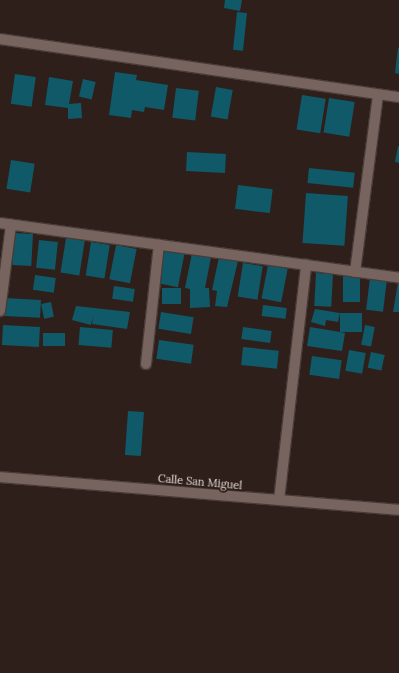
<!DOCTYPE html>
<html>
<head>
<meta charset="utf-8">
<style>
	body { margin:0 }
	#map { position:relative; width:399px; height:673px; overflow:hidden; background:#2e1f1a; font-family:Lora,serif }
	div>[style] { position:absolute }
	.building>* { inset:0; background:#105969; transform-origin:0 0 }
	.roads { filter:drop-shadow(1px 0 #483b38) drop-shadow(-1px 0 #483b38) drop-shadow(0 1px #483b38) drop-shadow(0 -1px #483b38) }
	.minor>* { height:10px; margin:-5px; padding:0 5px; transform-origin:5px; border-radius:5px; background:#77645e }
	span { translate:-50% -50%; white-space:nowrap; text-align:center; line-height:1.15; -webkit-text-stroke:4px #2e1f1a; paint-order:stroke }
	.street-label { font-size:11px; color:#e9deda }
</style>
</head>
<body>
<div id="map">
	<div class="building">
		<i style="clip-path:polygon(225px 0,242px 0,240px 11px,224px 8px)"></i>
		<i style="left:237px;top:12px;width:10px;height:38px;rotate:6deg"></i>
		<i style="clip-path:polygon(398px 48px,399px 48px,399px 74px,395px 73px)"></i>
		<i style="clip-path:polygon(115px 72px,137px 75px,136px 80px,168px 85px,164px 110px,145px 107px,144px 112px,132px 110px,131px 118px,109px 115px)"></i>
		<i style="left:15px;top:74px;width:21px;height:30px;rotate:8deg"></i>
		<i style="clip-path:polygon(49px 77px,73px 81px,69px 104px,81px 103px,82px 118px,68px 119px,68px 108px,45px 105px)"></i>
		<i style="left:83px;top:79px;width:13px;height:18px;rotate:13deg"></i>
		<i style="left:216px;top:87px;width:17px;height:30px;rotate:10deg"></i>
		<i style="left:176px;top:88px;width:23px;height:30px;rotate:7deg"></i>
		<i style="left:302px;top:95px;width:24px;height:35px;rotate:9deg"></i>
		<i style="left:329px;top:98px;width:26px;height:35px;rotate:9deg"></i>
		<i style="clip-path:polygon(398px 146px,399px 146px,399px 163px,395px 162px)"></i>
		<i style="left:187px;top:152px;width:39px;height:19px;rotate:3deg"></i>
		<i style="left:11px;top:160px;width:24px;height:29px;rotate:9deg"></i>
		<i style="left:309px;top:168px;width:46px;height:15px;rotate:6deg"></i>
		<i style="left:238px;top:185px;width:35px;height:24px;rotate:7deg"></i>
		<i style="left:306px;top:193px;width:42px;height:50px;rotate:4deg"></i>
		<i style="left:14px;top:233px;width:19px;height:32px;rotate:3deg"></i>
		<i style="left:66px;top:238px;width:19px;height:35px;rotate:9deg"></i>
		<i style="left:39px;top:240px;width:19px;height:28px;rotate:6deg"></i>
		<i style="left:91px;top:242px;width:19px;height:34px;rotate:9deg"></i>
		<i style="left:116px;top:245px;width:21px;height:35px;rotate:11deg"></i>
		<i style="left:165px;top:249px;width:20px;height:35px;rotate:11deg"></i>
		<i style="clip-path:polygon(192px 253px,211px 257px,205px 288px,209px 288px,210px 307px,190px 308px,190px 289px,185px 288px)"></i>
		<i style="clip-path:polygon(219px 257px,238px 261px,227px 307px,215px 306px,217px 291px,212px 290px)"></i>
		<i style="left:243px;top:263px;width:20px;height:34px;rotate:9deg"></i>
		<i style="left:268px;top:265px;width:20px;height:34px;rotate:11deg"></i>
		<i style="left:316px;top:273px;width:17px;height:33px;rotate:3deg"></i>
		<i style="left:343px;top:274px;width:17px;height:28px"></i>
		<i style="left:35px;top:275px;width:21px;height:15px;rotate:8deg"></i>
		<i style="left:370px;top:278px;width:17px;height:32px;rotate:7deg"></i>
		<i style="clip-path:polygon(398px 282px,399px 282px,399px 312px,393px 312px)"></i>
		<i style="left:114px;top:286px;width:21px;height:13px;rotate:8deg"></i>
		<i style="left:162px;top:288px;width:19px;height:16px"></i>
		<i style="left:5px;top:298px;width:36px;height:18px;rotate:3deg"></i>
		<i style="left:51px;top:302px;width:15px;height:10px;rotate:79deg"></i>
		<i style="left:263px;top:305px;width:24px;height:11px;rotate:7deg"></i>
		<i style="clip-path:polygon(76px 306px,130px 312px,127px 329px,92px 324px,93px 316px,91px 325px,72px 320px)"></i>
		<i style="clip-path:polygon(315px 309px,340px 313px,338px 322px,326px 320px,325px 326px,311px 322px)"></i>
		<i style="left:161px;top:312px;width:33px;height:17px;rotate:9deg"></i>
		<i style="clip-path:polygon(340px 313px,362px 313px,362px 332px,340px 332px,345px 333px,342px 351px,307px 346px,310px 327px,340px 332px)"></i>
		<i style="left:3px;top:325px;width:37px;height:20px;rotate:3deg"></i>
		<i style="left:365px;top:325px;width:10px;height:20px;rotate:11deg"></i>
		<i style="left:80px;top:327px;width:33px;height:18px;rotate:5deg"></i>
		<i style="left:243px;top:327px;width:29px;height:12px;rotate:8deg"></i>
		<i style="left:43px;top:333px;width:22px;height:13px"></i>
		<i style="left:159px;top:340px;width:35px;height:19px;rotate:8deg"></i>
		<i style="left:243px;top:347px;width:36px;height:18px;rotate:6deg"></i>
		<i style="left:349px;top:350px;width:17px;height:21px;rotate:10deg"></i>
		<i style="left:371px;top:352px;width:14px;height:16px;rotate:12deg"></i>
		<i style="left:312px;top:356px;width:30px;height:19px;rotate:8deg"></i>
		<i style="left:128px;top:411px;width:16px;height:44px;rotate:4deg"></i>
	</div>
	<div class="roads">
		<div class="minor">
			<i style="left:0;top:39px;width:403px;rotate:8.3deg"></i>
			<i style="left:0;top:223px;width:403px;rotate:7.8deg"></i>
			<i style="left:355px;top:272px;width:178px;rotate:-82.6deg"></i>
			<i style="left:0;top:311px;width:87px;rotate:-82.7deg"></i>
			<i style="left:146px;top:364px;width:120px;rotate:-83.8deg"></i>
			<i style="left:0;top:477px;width:400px;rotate:4.7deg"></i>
			<i style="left:279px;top:500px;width:237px;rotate:-83.4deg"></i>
		</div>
	</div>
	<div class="street-label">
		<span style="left:200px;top:482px;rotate:5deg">Calle San Miguel</span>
	</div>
</div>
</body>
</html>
